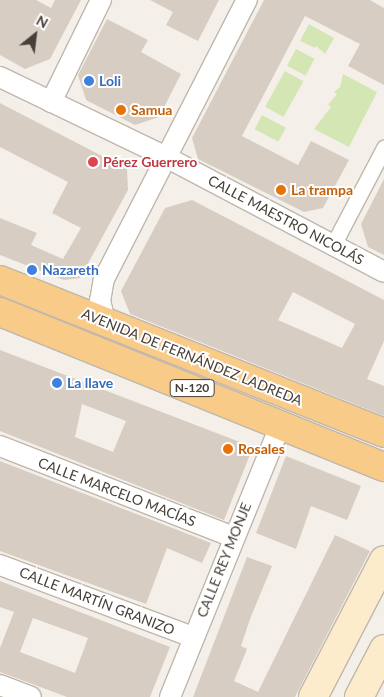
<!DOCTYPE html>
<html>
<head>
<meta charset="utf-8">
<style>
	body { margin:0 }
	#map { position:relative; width:384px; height:697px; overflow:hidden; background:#f4f0e9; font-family:Lato,sans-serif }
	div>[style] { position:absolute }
	.green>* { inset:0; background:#d4e6b4; transform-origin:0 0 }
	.building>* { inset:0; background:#d8cdc2 }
	.roads { filter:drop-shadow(1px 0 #bfb7ac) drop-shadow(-1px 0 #bfb7ac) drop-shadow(0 1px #bfb7ac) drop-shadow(0 -1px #bfb7ac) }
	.pedestrian>* { height:15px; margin:-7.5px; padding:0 7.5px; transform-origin:7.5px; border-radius:7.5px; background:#fff }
	.minor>* { height:20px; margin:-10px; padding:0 10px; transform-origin:10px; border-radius:10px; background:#fff }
	.secondary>* { height:28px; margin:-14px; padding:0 14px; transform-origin:14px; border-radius:14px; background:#fceccb }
	.trunk>* { height:28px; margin:-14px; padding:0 14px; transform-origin:14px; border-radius:14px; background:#f8cb88 }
	.dots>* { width:14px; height:14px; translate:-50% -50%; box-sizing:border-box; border:2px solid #fff; border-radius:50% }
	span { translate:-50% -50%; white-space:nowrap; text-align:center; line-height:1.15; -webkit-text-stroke:4px #fff; paint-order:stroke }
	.shield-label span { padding:1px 4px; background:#fff; border:1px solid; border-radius:4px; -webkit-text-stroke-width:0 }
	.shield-label { font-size:12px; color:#474038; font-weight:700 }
	.shop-label { font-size:14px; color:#366cbe; font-weight:700 }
	.left { translate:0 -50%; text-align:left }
	.food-label { font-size:14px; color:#c56008; font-weight:700 }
	.health-label { font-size:14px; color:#be3a42; font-weight:700 }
	.street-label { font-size:14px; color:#474038 }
	.north { position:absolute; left:10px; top:10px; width:50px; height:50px; -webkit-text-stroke:4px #fff; paint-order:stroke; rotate:29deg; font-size:14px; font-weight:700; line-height:20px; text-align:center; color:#474038 }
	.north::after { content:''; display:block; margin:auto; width:18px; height:22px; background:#474038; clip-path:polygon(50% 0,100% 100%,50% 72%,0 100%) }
</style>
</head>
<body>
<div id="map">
	<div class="green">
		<i style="clip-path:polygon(309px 24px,334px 38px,325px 54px,316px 46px,315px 48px,300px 41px)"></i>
		<i style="left:296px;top:49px;width:21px;height:19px;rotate:28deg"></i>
		<i style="left:285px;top:71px;width:21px;height:41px;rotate:29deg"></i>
		<i style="clip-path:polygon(343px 74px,377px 92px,349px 147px,314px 129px,331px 107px,328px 105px,337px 94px,334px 92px,340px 87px)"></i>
		<i style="left:262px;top:115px;width:27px;height:16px;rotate:28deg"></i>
	</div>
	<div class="building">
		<i style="clip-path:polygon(0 0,36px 0,51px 8px,55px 0,81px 0,50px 59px,25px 69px,0 55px)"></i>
		<i style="clip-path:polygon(150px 0,219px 0,198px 41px,166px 25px,173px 12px)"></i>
		<i style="clip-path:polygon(264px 0,370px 0,384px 8px,384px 85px,348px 66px,360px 44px,305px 16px,242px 136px,298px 165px,311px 141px,349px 160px,323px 208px,304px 212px,198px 159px,192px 138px)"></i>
		<i style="clip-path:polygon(107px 19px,148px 40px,141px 52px,181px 74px,159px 117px,135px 125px,86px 100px,78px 75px)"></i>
		<i style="clip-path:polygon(0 103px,127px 169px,128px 190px,80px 278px,64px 280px,0 255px,0 218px,37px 233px,31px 245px,63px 259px,81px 228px,52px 213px,68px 182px,0 147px)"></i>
		<i style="clip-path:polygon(384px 179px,384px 255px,368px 247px,361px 224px)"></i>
		<i style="clip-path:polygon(evenodd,192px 200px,384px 300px,384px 341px,367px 379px,384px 386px,384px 416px,130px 314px,121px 291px,165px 208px,192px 200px,293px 292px,355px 324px,342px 348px,278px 320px,293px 292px)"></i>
		<i style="clip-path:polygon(evenodd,0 350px,253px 447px,224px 520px,0 431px,0 350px,82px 404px,126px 421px,113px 452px,75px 437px,82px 404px)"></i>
		<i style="clip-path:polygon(286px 456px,361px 486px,347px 520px,311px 506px,296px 549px,256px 533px)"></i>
		<i style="clip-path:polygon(0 461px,211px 543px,202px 563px,167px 548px,146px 604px,0 551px)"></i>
		<i style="clip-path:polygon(335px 535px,370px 551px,295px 697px,193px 697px,247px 557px,272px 566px,250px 619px,241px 646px,247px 649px,234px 681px,258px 692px)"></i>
		<i style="clip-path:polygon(evenodd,0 581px,170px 647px,150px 697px,67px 697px,0 672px,0 648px,14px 612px,0 607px,0 581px,33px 618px,88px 638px,75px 673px,20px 652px,33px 618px)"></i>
	</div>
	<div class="roads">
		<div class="pedestrian">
			<i style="left:333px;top:245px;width:110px;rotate:-62.3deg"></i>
		</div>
		<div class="minor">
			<i style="left:0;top:77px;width:184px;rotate:25.7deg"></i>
			<i style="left:166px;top:157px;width:246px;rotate:27.8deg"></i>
			<i style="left:51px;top:102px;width:114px;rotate:-63.9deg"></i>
			<i style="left:105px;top:322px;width:22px;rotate:-103deg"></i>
			<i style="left:100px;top:301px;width:22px;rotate:-80deg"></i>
			<i style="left:104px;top:279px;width:314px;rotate:-62.9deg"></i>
			<i style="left:0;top:446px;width:250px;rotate:21.3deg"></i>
			<i style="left:0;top:565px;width:206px;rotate:20.5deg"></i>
			<i style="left:0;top:685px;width:33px;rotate:21deg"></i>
			<i style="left:170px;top:697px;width:295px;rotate:-67.9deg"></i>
		</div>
		<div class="secondary">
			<i style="left:313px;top:697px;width:154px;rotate:-62.6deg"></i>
			<i style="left:359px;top:697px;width:54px;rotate:-62.5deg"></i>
		</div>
		<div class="trunk">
			<i style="left:0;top:280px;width:413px;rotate:21.7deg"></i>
			<i style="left:0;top:312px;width:414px;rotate:22deg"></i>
		</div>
	</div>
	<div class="dots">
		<i style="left:89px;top:81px;background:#3f7fe0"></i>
		<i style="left:121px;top:110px;background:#e8710a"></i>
		<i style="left:93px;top:162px;background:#e0444e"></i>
		<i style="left:281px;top:190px;background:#e8710a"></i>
		<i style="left:32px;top:270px;background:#3f7fe0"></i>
		<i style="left:57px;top:383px;background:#3f7fe0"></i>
		<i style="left:228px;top:449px;background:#e8710a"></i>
	</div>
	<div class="shield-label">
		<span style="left:192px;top:388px">N-120</span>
	</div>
	<div class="shop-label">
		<span class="left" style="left:99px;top:81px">Loli</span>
		<span class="left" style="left:42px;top:270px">Nazareth</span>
		<span class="left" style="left:67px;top:383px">La llave</span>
	</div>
	<div class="food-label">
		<span class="left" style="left:131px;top:110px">Samua</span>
		<span class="left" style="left:291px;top:190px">La trampa</span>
		<span class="left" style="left:238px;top:449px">Rosales</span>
	</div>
	<div class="health-label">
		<span class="left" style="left:103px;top:162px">Pérez Guerrero</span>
	</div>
	<div class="street-label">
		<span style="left:286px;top:220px;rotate:28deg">CALLE MAESTRO NICOLÁS</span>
		<span style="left:192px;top:357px;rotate:22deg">AVENIDA DE FERNÁNDEZ LADREDA</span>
		<span style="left:117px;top:492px;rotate:21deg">CALLE MARCELO MACÍAS</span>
		<span style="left:224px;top:560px;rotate:-68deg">CALLE REY MONJE</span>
		<span style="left:97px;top:601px;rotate:21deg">CALLE MARTÍN GRANIZO</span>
	</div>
	<div class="north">N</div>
</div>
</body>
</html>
